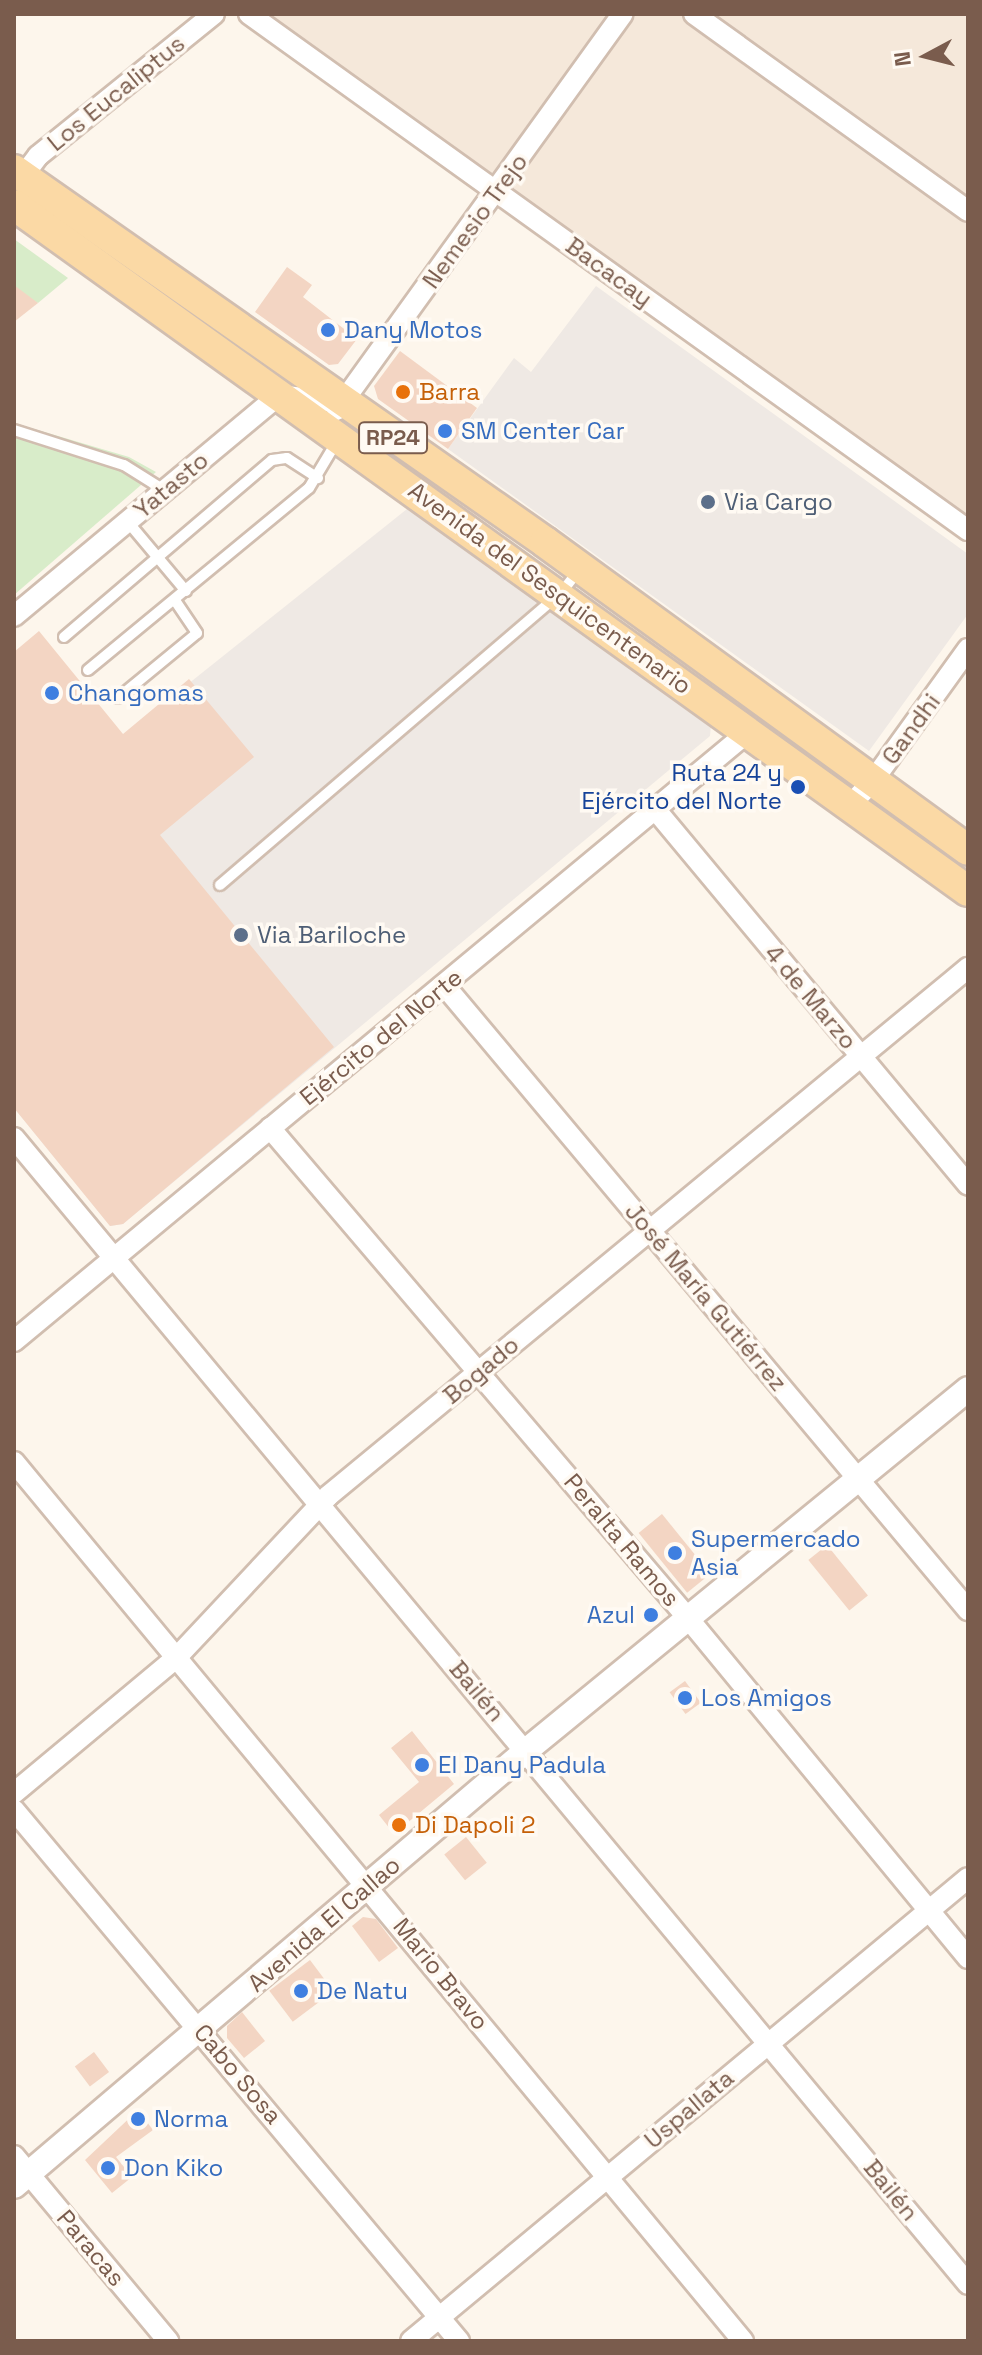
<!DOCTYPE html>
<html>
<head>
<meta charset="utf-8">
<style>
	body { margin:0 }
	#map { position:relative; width:982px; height:2355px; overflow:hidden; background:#fdf6ec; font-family:"Space Grotesk",sans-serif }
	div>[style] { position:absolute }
	.residential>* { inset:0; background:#f5e8da }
	.industrial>* { inset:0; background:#efe9e4 }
	.green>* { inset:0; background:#d8ecc9 }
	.building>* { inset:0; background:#f3d5c3; transform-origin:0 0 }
	.roads { filter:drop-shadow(2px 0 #d1beb0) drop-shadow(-2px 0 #d1beb0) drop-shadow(0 2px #d1beb0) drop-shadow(0 -2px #d1beb0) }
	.service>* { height:10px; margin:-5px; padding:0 5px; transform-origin:5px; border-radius:5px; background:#fff }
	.minor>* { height:20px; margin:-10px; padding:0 10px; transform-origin:10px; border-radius:10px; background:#fff }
	.tertiary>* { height:24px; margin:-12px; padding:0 12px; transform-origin:12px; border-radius:12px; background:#fff }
	.primary>* { height:30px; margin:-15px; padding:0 15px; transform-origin:15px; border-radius:15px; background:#fbd9a5 }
	.dots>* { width:22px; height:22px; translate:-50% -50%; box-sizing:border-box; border:4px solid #fffaf3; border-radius:50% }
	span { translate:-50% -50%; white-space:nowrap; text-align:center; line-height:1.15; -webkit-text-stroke:7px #fffaf3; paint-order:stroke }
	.shield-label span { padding:2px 6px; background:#fffaf3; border:2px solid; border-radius:6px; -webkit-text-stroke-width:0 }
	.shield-label { font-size:22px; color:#7a5c4d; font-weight:700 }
	.street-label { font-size:24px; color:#7a5c4d }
	.shop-label { font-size:24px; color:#366cbe }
	.left { translate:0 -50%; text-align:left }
	.right { translate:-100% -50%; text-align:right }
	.food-label { font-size:24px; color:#c56008 }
	.service-label { font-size:24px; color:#4e5e75 }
	.transit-label { font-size:24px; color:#164399 }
	.frame { position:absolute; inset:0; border:16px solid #7a5c4d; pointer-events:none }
	.north { position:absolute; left:886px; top:16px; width:80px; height:80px; -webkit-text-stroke:6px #fffaf3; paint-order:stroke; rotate:263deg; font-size:22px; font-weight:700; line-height:32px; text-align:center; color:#7a5c4d }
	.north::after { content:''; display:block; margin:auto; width:28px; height:36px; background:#7a5c4d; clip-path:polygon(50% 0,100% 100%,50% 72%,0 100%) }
</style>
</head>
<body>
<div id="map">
	<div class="residential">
		<i style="clip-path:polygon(249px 14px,968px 14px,968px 530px)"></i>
	</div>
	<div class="industrial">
		<i style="clip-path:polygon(596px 286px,968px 554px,968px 614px,869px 751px,448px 449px,514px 358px,531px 372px)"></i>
		<i style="clip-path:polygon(407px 509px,711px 725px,710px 736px,123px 1224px,110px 1226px,14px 1108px,14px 823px)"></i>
	</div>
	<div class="green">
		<i style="clip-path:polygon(14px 239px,68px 278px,38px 303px,14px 289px)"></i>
		<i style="clip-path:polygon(14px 423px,129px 457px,156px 472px,14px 595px)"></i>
	</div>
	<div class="building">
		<i style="clip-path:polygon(287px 267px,312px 285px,303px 297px,357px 339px,338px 364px,329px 365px,255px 312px)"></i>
		<i style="clip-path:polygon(14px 285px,38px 303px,14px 322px)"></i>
		<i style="clip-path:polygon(400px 351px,477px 408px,448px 449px,378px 399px,374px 386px)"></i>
		<i style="clip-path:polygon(39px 631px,123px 734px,189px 679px,254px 757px,160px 835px,334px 1047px,123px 1224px,110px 1226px,14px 1108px,14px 652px)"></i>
		<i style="left:662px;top:1514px;width:77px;height:30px;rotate:51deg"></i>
		<i style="left:827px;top:1545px;width:65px;height:24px;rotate:51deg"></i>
		<i style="left:685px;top:1681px;width:27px;height:19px;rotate:54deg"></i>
		<i style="clip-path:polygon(412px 1731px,454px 1784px,394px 1834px,379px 1815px,419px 1782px,391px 1748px)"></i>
		<i style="left:466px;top:1837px;width:33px;height:28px;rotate:51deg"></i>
		<i style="clip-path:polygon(363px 1917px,376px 1919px,398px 1948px,379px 1962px,352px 1926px)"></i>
		<i style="left:310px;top:1960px;width:39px;height:51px;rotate:53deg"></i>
		<i style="clip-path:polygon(242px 2012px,265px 2041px,244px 2058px,227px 2038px,227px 2026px)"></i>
		<i style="left:94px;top:2052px;width:25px;height:24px;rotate:53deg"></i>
		<i style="clip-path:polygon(138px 2110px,153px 2130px,116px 2157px,132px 2177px,112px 2193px,85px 2160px)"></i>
	</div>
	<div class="roads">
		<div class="service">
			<i style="left:14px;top:430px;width:115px;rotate:17.7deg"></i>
			<i style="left:124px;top:465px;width:47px;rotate:32deg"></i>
			<i style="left:128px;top:522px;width:90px;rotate:50deg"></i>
			<i style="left:64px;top:637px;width:273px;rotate:-40.4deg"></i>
			<i style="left:272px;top:460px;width:15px;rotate:-8deg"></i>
			<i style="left:287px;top:458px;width:37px;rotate:33deg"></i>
			<i style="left:88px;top:670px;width:286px;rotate:-39.5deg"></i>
			<i style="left:309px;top:488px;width:55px;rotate:-59.2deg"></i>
			<i style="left:118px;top:698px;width:102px;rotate:-39.4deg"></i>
			<i style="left:197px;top:633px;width:40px;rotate:-124deg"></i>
			<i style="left:220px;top:885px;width:449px;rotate:-40.6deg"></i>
			<i style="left:561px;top:593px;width:29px;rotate:-52deg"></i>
		</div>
		<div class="minor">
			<i style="left:249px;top:14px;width:885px;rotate:35.67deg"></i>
			<i style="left:694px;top:14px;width:337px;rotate:35.7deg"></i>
			<i style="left:23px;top:176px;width:25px;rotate:-53deg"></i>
			<i style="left:38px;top:156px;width:226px;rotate:-38.9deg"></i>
			<i style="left:337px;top:410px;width:488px;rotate:-54.2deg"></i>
			<i style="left:14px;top:616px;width:345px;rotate:-39.8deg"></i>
			<i style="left:279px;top:395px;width:63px;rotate:7.4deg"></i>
			<i style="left:850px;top:805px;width:32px;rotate:-46deg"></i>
			<i style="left:872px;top:782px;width:164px;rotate:-54.2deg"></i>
			<i style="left:655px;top:809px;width:489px;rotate:50.2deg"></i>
			<i style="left:444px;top:985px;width:816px;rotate:50.02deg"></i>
			<i style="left:270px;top:1128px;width:643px;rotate:49.54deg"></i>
			<i style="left:687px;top:1617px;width:442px;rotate:50.5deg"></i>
			<i style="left:14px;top:1138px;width:1491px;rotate:50.22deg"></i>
			<i style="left:14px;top:1341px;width:954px;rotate:-39.68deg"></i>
			<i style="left:14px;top:1462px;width:1142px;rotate:50.33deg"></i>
			<i style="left:14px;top:1793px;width:212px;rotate:-39.8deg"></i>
			<i style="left:177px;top:1657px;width:221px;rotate:-46.8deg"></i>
			<i style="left:328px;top:1496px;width:830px;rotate:-39.52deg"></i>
			<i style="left:14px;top:1810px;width:693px;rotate:50.04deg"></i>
			<i style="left:14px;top:2156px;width:241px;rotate:50.2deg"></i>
			<i style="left:411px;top:2341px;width:724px;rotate:-39.73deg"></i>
		</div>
		<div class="tertiary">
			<i style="left:14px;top:2186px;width:673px;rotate:-40.36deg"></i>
			<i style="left:527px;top:1750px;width:570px;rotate:-39.3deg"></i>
		</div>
		<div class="primary">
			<i style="left:14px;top:170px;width:648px;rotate:35.01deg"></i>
			<i style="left:545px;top:542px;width:523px;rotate:36.06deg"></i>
			<i style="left:14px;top:205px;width:1175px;rotate:35.72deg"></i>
		</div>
	</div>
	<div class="dots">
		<i style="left:328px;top:330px;background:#3f7fe0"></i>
		<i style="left:403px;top:392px;background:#e8710a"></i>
		<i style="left:445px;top:431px;background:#3f7fe0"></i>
		<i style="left:708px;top:502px;background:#5c6f8a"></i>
		<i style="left:52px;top:693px;background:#3f7fe0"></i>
		<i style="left:798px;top:787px;background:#1a4fb4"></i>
		<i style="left:241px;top:935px;background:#5c6f8a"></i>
		<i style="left:675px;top:1553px;background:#3f7fe0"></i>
		<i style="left:651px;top:1615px;background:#3f7fe0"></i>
		<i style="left:685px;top:1698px;background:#3f7fe0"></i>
		<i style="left:422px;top:1765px;background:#3f7fe0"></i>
		<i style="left:399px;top:1825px;background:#e8710a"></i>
		<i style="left:301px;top:1991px;background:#3f7fe0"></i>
		<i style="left:138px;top:2119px;background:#3f7fe0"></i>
		<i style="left:108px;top:2168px;background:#3f7fe0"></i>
	</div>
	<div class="shield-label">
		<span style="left:393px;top:438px">RP24</span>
	</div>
	<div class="street-label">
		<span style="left:116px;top:93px;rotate:-39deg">Los Eucaliptus</span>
		<span style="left:475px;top:221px;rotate:-54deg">Nemesio Trejo</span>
		<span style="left:609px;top:272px;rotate:36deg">Bacacay</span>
		<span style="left:171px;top:485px;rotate:-40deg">Yatasto</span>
		<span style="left:550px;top:588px;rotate:36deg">Avenida del Sesquicentenario</span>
		<span style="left:911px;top:729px;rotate:-54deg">Gandhi</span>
		<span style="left:811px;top:997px;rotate:50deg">4 de Marzo</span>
		<span style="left:381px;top:1037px;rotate:-39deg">Ejército del Norte</span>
		<span style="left:706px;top:1297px;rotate:50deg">José María Gutiérrez</span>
		<span style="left:481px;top:1370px;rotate:-40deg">Bogado</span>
		<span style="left:622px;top:1540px;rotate:50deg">Peralta Ramos</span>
		<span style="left:477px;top:1691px;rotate:50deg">Bailén</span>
		<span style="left:324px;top:1924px;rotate:-41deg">Avenida El Callao</span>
		<span style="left:441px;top:1974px;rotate:51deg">Mario Bravo</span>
		<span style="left:238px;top:2074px;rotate:50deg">Cabo Sosa</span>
		<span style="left:689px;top:2109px;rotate:-40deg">Uspallata</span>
		<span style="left:891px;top:2190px;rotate:51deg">Bailén</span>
		<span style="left:91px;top:2248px;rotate:50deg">Paracas</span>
	</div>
	<div class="shop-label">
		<span class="left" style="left:344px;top:330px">Dany Motos</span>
		<span class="left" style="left:461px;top:431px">SM Center Car</span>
		<span class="left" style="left:68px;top:693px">Changomas</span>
		<span class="left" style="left:691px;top:1553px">Supermercado<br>Asia</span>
		<span class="right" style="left:635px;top:1615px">Azul</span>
		<span class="left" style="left:701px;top:1698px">Los Amigos</span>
		<span class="left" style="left:438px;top:1765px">El Dany Padula</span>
		<span class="left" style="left:317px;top:1991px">De Natu</span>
		<span class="left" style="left:154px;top:2119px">Norma</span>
		<span class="left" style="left:124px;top:2168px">Don Kiko</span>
	</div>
	<div class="food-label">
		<span class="left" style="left:419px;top:392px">Barra</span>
		<span class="left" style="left:415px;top:1825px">Di Dapoli 2</span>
	</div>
	<div class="service-label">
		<span class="left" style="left:724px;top:502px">Via Cargo</span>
		<span class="left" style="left:257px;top:935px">Via Bariloche</span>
	</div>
	<div class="transit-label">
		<span class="right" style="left:782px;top:787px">Ruta 24 y<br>Ejército del Norte</span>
	</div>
	<div class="frame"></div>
	<div class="north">N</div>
</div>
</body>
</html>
